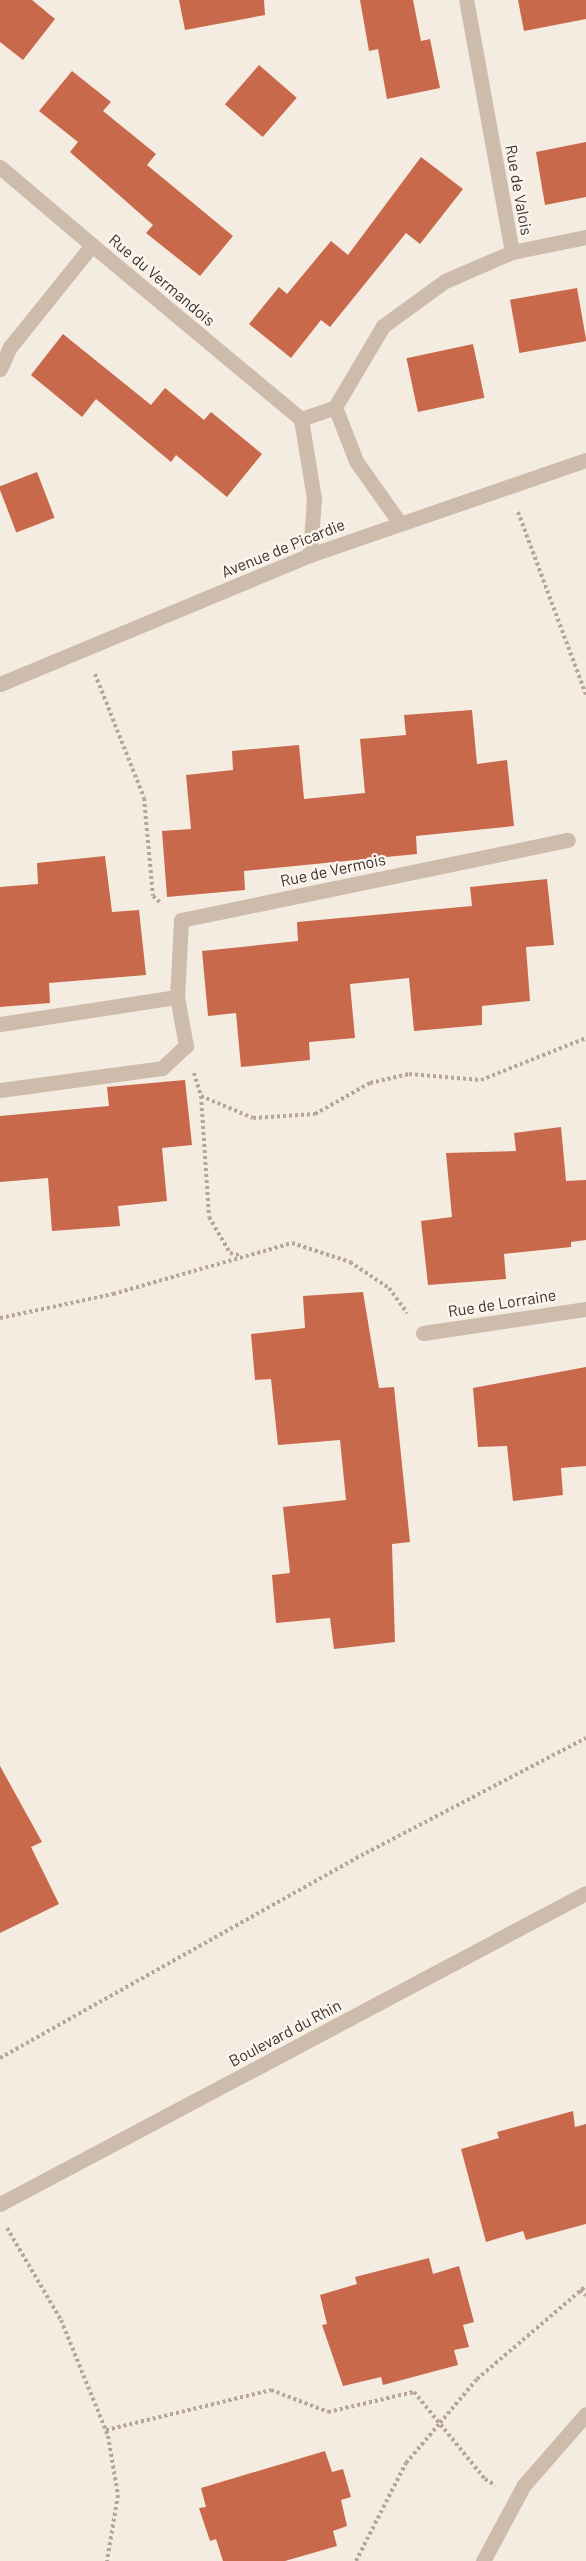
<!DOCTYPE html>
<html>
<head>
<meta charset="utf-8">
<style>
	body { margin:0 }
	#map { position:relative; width:586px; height:2561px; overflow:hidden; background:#f4ebe1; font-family:Barlow,sans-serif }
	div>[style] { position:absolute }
	.building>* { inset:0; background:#c8694b; transform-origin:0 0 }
	.path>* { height:4px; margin-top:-2px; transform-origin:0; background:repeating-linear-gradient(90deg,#b9a596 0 3px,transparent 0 6px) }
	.minor>* { height:15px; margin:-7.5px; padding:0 7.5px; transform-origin:7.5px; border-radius:7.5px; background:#cdbbac }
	span { translate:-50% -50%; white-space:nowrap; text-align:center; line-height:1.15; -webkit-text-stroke:5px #fbf5ee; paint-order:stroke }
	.street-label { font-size:16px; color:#3b302b }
</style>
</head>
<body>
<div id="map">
	<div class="building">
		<i style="clip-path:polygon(0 0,32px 0,55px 19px,23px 60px,0 42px)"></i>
		<i style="clip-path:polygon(179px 0,264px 0,265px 15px,185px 30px)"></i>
		<i style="clip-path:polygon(360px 0,413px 0,421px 41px,430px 39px,440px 88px,387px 99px,378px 49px,369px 51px)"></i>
		<i style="clip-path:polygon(518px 0,586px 0,586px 19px,524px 31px)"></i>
		<i style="left:259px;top:65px;width:50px;height:52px;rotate:41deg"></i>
		<i style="clip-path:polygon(72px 71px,111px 102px,103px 111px,156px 154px,147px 165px,233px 236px,200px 276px,146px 233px,153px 225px,70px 152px,78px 142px,39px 111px)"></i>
		<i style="clip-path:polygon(586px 142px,586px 197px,545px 205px,536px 152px)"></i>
		<i style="clip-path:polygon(421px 157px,463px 189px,420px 244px,406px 233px,330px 327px,321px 320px,291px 358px,249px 324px,279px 287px,287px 294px,331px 241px,348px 255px)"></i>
		<i style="left:577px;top:288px;width:54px;height:68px;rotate:80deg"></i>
		<i style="clip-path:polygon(63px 334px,151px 405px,165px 388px,204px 420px,211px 412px,262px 454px,227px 497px,176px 455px,171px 462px,96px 399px,82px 417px,31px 375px)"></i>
		<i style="left:473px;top:344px;width:55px;height:68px;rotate:78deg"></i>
		<i style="left:37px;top:472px;width:49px;height:41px;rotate:69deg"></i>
		<i style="clip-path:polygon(472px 710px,477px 764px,507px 760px,514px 826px,416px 836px,417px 854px,244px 871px,245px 890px,167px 897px,162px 831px,191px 829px,186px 775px,233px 770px,232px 751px,299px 745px,304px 799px,365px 793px,360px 739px,406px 735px,404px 715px)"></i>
		<i style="clip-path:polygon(105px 856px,112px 912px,139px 910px,146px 975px,49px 983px,50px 1003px,0 1007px,0 887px,38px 884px,37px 863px)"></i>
		<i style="clip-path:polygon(547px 879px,554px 945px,526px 947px,530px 1001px,482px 1006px,482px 1025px,414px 1031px,409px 978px,350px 984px,355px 1038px,309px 1042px,310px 1060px,241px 1067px,236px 1013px,208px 1016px,202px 951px,298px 941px,297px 922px,472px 906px,470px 887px)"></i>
		<i style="clip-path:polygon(185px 1080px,192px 1145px,162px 1148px,167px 1201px,118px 1206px,120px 1226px,52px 1231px,48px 1178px,0 1182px,0 1116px,109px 1106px,107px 1087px)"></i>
		<i style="clip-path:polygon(561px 1127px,566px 1181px,586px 1180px,586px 1240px,571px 1242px,571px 1247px,504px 1254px,506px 1279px,428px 1285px,421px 1221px,452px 1217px,446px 1153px,516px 1151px,514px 1133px)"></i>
		<i style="clip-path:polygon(363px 1292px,379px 1388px,394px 1387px,410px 1542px,392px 1544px,395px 1642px,334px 1649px,330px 1618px,276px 1623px,272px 1575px,290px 1573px,283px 1507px,346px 1500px,340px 1440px,278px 1445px,271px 1379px,255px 1380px,251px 1334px,305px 1328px,303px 1296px)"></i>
		<i style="clip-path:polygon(586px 1367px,586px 1466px,561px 1468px,563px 1495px,513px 1501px,507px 1446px,478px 1447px,473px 1388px)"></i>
		<i style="clip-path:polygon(0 1766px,42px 1842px,31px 1847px,59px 1904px,0 1933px)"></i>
		<i style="clip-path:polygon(573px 2111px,575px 2127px,586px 2124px,586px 2224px,526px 2240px,523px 2231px,486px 2242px,461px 2149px,499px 2138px,497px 2132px)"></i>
		<i style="clip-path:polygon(429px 2258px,433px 2274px,459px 2266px,474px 2322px,463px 2325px,469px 2347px,454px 2350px,458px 2365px,383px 2385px,381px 2377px,343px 2386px,322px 2325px,327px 2324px,320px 2295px,357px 2284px,355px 2277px)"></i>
		<i style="clip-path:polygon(325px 2451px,332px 2472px,343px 2469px,351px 2497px,341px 2500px,347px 2526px,333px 2531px,337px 2546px,285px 2561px,223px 2561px,216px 2539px,210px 2541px,199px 2508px,206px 2507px,201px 2488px)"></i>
	</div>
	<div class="path">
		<i style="left:518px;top:512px;width:195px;rotate:69.6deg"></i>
		<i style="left:95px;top:674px;width:133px;rotate:68.4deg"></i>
		<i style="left:144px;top:798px;width:98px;rotate:84.8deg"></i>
		<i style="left:153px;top:896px;width:12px;rotate:42deg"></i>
		<i style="left:194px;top:1073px;width:24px;rotate:73deg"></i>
		<i style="left:201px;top:1096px;width:121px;rotate:86.2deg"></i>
		<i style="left:209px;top:1217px;width:42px;rotate:59.7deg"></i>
		<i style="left:230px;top:1253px;width:12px;rotate:14deg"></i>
		<i style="left:201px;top:1096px;width:56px;rotate:22.9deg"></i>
		<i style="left:253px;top:1118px;width:62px;rotate:-3.7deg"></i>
		<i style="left:315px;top:1114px;width:63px;rotate:-29.4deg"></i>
		<i style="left:370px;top:1083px;width:40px;rotate:-13deg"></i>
		<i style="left:409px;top:1074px;width:72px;rotate:4.8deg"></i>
		<i style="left:481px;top:1080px;width:113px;rotate:-21.8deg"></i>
		<i style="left:0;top:1318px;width:116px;rotate:-12deg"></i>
		<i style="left:113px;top:1294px;width:186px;rotate:-15.9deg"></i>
		<i style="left:292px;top:1243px;width:61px;rotate:18.1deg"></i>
		<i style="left:350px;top:1262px;width:47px;rotate:33.7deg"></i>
		<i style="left:389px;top:1288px;width:31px;rotate:54deg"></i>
		<i style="left:0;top:2058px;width:420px;rotate:-29.3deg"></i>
		<i style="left:366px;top:1853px;width:248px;rotate:-27.6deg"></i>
		<i style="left:7px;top:2228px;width:107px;rotate:59.6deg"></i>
		<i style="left:61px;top:2320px;width:125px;rotate:67.9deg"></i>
		<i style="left:108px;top:2436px;width:60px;rotate:80.4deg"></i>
		<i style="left:118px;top:2495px;width:67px;rotate:99.5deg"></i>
		<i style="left:580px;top:2290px;width:8px;rotate:45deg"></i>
		<i style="left:106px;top:2430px;width:170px;rotate:-13.6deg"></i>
		<i style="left:271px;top:2390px;width:61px;rotate:21.1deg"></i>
		<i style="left:328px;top:2412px;width:88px;rotate:-13.1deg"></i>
		<i style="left:414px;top:2392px;width:112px;rotate:50.8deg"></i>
		<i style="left:485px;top:2479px;width:12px;rotate:31deg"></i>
		<i style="left:356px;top:2561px;width:110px;rotate:-63deg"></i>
		<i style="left:406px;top:2463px;width:52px;rotate:-49.6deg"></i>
		<i style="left:440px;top:2423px;width:57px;rotate:-49.9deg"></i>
		<i style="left:477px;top:2379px;width:143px;rotate:-40.5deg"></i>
	</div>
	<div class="minor">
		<i style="left:0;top:167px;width:121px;rotate:40.3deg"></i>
		<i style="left:512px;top:252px;width:76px;rotate:-11.5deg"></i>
		<i style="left:0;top:369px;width:24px;rotate:-66deg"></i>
		<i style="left:10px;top:347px;width:131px;rotate:-51.2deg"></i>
		<i style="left:92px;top:245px;width:272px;rotate:39.8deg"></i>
		<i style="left:335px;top:407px;width:58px;rotate:68.7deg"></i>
		<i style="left:356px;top:461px;width:75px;rotate:54.8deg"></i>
		<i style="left:301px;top:419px;width:36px;rotate:-19deg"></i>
		<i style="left:335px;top:407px;width:94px;rotate:-59.3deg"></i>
		<i style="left:383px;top:326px;width:77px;rotate:-36deg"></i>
		<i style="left:445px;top:281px;width:73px;rotate:-23.4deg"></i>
		<i style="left:512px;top:252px;width:256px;rotate:-100.3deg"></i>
		<i style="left:301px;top:419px;width:80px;rotate:80.7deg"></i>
		<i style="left:314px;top:498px;width:57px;rotate:94deg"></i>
		<i style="left:0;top:684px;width:336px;rotate:-22.6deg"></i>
		<i style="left:310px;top:555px;width:292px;rotate:-19deg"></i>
		<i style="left:0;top:1024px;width:179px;rotate:-8.7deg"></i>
		<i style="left:0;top:1090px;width:163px;rotate:-7.7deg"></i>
		<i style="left:162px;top:1068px;width:33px;rotate:-43deg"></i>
		<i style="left:186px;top:1046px;width:50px;rotate:-100.4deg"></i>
		<i style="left:177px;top:997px;width:77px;rotate:-87deg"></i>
		<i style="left:181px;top:920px;width:395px;rotate:-11.7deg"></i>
		<i style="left:423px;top:1333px;width:165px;rotate:-8.4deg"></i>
		<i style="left:0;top:2204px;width:663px;rotate:-27.96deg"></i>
		<i style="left:483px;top:2561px;width:86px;rotate:-61.7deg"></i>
		<i style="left:524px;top:2485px;width:94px;rotate:-48.9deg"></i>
	</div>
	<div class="street-label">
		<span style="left:519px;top:190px;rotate:80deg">Rue de Valois</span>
		<span style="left:162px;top:280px;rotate:40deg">Rue du Vermandois</span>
		<span style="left:283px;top:548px;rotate:-22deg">Avenue de Picardie</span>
		<span style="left:333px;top:870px;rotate:-12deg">Rue de Vermois</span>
		<span style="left:502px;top:1303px;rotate:-9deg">Rue de Lorraine</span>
		<span style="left:285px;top:2033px;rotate:-28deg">Boulevard du Rhin</span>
	</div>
</div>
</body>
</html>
